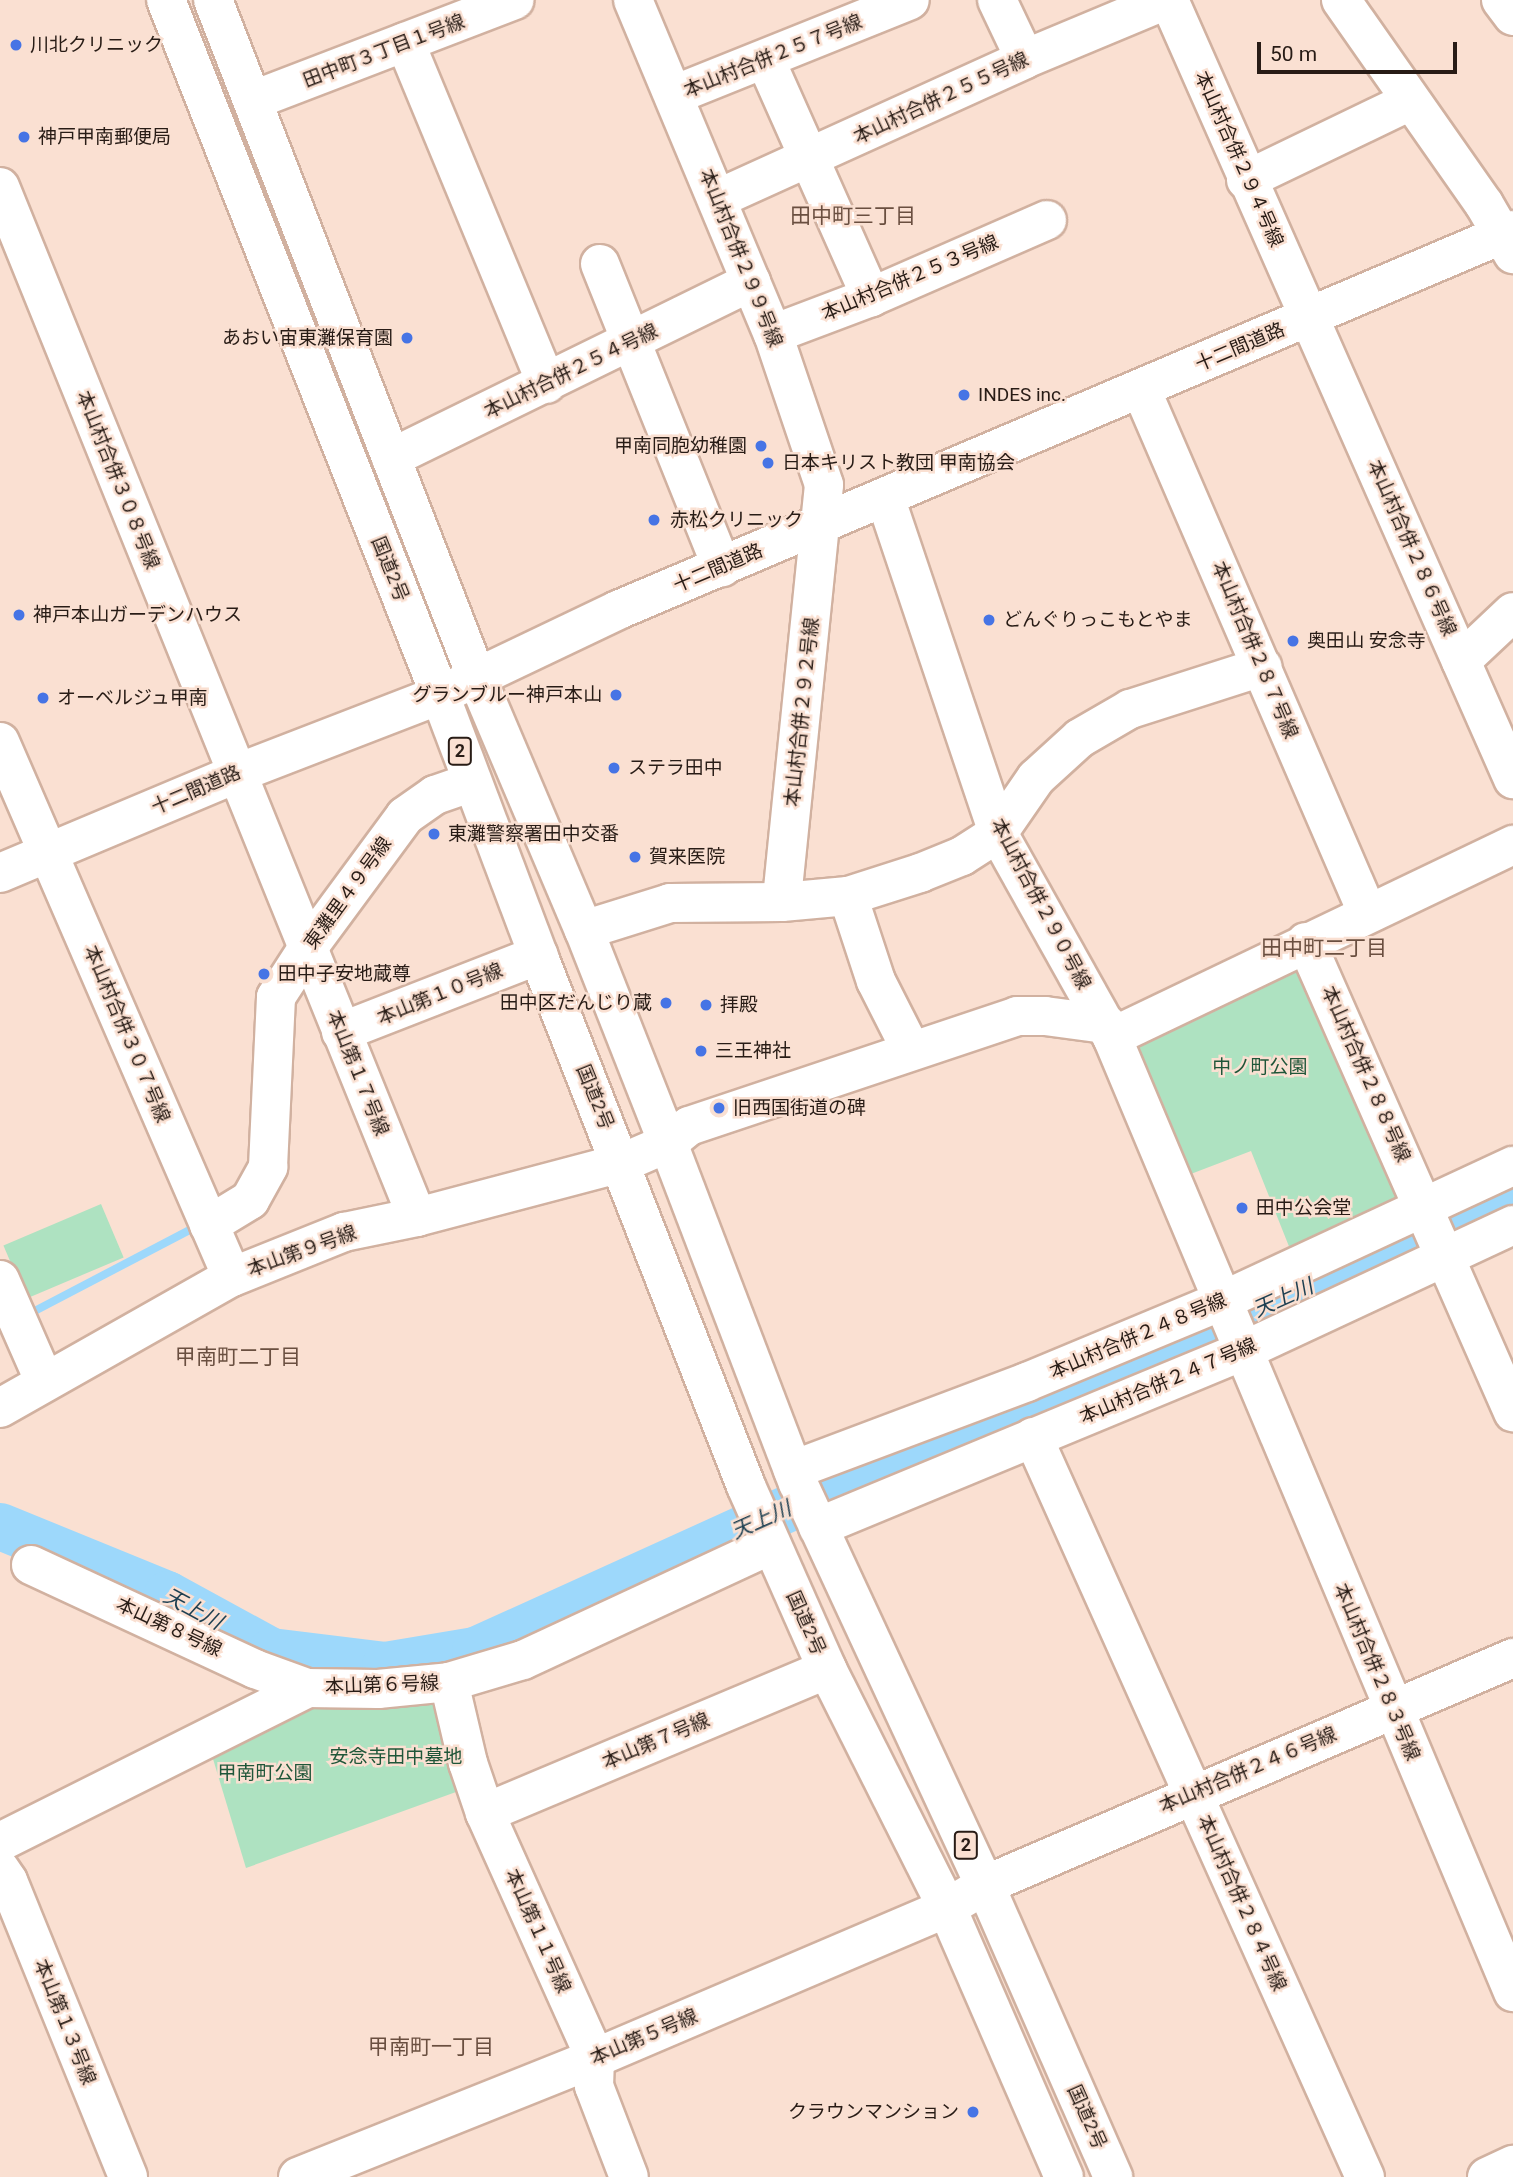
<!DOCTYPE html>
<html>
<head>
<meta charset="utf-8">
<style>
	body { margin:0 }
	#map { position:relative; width:1513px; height:2177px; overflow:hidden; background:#fae0d2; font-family:Roboto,"Noto Sans JP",sans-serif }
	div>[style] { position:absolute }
	.green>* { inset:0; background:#aee2c1; transform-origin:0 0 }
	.stream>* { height:8px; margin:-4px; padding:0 4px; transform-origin:4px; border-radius:4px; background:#9dd8fb }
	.river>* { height:47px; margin:-23.5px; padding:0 23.5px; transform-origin:23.5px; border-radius:23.5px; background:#9dd8fb }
	.roads { filter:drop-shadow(2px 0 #d1b1a0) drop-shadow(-2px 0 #d1b1a0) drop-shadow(0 2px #d1b1a0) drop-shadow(0 -2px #d1b1a0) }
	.minor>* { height:38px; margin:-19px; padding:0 19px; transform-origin:19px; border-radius:19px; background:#fff }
	.highway>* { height:38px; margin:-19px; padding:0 19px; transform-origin:19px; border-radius:19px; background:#fff }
	.dots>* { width:19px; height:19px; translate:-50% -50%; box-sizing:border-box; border:4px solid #fae0d2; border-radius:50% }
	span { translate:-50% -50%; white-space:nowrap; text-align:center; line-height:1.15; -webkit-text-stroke:5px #fae0d2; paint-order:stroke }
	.shield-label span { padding:2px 5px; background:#fae0d2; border:2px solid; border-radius:5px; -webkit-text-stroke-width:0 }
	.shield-label { font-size:18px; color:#281c16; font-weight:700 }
	.poi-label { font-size:19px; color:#281c16 }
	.left { translate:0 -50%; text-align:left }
	.right { translate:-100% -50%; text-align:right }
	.street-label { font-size:19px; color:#281c16 }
	.park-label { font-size:19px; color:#1f5639 }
	.neighbourhood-label { font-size:21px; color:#6a4f40 }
	.water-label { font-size:21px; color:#1d3f51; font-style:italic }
	.scale { position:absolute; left:1257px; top:42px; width:200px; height:32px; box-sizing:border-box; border:4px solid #281c16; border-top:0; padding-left:9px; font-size:21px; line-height:24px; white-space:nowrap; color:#281c16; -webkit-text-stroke:5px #fae0d2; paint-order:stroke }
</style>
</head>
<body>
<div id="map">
	<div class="green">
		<i style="clip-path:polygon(1291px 961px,1307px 967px,1406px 1197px,1294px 1259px,1251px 1151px,1183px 1177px,1130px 1052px,1134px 1037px)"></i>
		<i style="left:101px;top:1204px;width:58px;height:106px;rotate:67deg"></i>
		<i style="clip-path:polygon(438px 1697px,456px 1792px,246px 1868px,210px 1749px,312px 1701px)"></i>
	</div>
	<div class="stream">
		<i style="left:27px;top:1315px;width:194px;rotate:-27.6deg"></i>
	</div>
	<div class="river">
		<i style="left:0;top:1526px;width:180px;rotate:22.2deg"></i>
		<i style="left:167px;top:1594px;width:119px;rotate:28.7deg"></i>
		<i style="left:271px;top:1651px;width:115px;rotate:7deg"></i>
		<i style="left:385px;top:1665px;width:91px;rotate:-9.5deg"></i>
		<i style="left:475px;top:1650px;width:384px;rotate:-24.4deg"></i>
		<i style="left:825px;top:1491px;width:471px;rotate:-22.8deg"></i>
		<i style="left:1259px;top:1309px;width:279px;rotate:-24.5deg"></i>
	</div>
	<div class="roads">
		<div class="minor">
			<i style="left:633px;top:0;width:362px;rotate:67.3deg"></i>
			<i style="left:773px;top:334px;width:159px;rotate:71.3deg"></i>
			<i style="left:824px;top:485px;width:419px;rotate:95.8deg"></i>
			<i style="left:997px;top:0;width:65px;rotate:64.6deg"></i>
			<i style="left:1169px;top:0;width:852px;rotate:66.17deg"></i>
			<i style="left:1341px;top:0;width:249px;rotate:55deg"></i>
			<i style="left:1484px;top:204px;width:58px;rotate:59.9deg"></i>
			<i style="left:1501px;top:0;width:20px;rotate:53deg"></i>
			<i style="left:405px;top:42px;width:370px;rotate:67.5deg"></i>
			<i style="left:765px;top:59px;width:261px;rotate:66deg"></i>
			<i style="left:674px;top:95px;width:254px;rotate:-21.9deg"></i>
			<i style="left:254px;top:100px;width:279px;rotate:-21deg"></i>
			<i style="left:1246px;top:180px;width:182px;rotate:-25.7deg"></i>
			<i style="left:0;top:187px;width:1111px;rotate:67.96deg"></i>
			<i style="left:717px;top:199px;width:338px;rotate:-24.4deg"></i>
			<i style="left:1025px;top:59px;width:153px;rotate:-22.7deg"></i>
			<i style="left:600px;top:264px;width:327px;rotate:68.1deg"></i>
			<i style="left:773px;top:334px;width:105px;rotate:-20.7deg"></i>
			<i style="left:871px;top:297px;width:192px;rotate:-23.6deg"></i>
			<i style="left:1141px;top:389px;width:570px;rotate:66.63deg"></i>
			<i style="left:391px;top:458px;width:401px;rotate:-26.1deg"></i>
			<i style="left:885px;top:497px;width:354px;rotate:71.4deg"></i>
			<i style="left:998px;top:833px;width:234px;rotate:60.8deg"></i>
			<i style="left:1112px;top:1037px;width:1036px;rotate:67.22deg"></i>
			<i style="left:1461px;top:661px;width:71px;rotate:-43.3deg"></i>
			<i style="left:0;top:742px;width:583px;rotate:66.56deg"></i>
			<i style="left:0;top:873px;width:255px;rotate:-22.8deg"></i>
			<i style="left:235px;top:774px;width:220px;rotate:-21.1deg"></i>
			<i style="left:440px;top:695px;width:197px;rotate:-25.5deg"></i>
			<i style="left:618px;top:610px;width:972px;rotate:-23.01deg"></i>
			<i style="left:848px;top:896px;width:89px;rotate:71.8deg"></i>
			<i style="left:876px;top:981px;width:77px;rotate:63.1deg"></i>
			<i style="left:584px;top:930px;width:90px;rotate:-17.4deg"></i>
			<i style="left:670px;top:903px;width:112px;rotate:-0.5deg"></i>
			<i style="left:782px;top:902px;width:66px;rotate:-5.2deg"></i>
			<i style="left:848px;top:896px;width:76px;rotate:-17.7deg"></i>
			<i style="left:920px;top:873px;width:45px;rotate:-22deg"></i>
			<i style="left:962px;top:856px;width:43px;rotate:-32.6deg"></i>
			<i style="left:998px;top:833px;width:67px;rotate:-55.4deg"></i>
			<i style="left:1036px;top:778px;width:59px;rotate:-42.3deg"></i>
			<i style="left:1080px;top:738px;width:58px;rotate:-30.1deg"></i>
			<i style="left:1130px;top:709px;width:139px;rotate:-17.7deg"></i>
			<i style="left:1306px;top:942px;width:514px;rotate:66.23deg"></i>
			<i style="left:341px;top:1032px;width:212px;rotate:-21.3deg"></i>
			<i style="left:1112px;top:1037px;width:445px;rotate:-25.6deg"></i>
			<i style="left:209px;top:1225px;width:48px;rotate:-31.4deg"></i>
			<i style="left:250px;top:1200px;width:38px;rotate:-61deg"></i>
			<i style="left:268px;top:1167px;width:170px;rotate:-87.3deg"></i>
			<i style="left:276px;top:997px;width:57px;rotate:-57.1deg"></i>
			<i style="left:307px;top:949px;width:165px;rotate:-53.6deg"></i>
			<i style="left:405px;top:816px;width:37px;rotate:-35deg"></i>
			<i style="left:435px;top:795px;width:39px;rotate:-19deg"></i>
			<i style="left:0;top:1280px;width:109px;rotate:66.3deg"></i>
			<i style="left:0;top:1408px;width:266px;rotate:-29.5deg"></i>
			<i style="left:232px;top:1277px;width:121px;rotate:-21.9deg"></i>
			<i style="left:344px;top:1232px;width:75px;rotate:-11.6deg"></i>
			<i style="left:417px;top:1217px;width:212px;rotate:-14.8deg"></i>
			<i style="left:622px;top:1163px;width:50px;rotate:-23.5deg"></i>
			<i style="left:668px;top:1143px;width:27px;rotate:-39deg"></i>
			<i style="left:689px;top:1126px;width:346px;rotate:-18.5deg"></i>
			<i style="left:1017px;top:1016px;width:28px"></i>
			<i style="left:1045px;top:1016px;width:62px;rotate:7.5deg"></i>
			<i style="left:1033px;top:1437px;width:811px;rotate:65.84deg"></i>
			<i style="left:793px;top:1470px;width:250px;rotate:-20.6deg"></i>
			<i style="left:1027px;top:1382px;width:211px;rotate:-22.6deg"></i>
			<i style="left:1222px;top:1301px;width:321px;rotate:-24.9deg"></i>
			<i style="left:818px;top:1527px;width:460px;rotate:-22.5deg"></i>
			<i style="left:1243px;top:1351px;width:298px;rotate:-25deg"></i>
			<i style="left:31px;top:1565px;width:247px;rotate:24.9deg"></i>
			<i style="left:255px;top:1669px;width:55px;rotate:20.1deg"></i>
			<i style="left:449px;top:1682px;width:83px;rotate:76.8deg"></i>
			<i style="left:468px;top:1763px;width:53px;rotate:71.2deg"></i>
			<i style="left:485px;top:1813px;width:269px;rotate:65.8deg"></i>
			<i style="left:595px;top:2058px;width:28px;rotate:92deg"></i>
			<i style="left:594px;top:2086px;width:97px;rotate:69deg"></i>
			<i style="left:485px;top:1813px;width:371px;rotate:-22.8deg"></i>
			<i style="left:0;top:1842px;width:343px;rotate:-26.6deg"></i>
			<i style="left:307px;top:1688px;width:71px;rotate:0.8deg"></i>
			<i style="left:378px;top:1689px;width:71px;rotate:-5.6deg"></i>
			<i style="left:449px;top:1682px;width:77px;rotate:-16.6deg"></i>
			<i style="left:523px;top:1660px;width:273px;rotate:-24.9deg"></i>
			<i style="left:0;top:1869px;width:14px;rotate:56deg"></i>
			<i style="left:8px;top:1881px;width:319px;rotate:67.9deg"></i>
			<i style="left:298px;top:2177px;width:320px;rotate:-21.8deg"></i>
			<i style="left:595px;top:2058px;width:383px;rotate:-23.1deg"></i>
			<i style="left:947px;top:1908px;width:44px;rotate:-31.2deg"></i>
			<i style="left:985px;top:1885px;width:575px;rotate:-23.26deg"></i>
			<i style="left:1487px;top:2177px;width:29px;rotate:-25deg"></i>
		</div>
		<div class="highway">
			<i style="left:166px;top:0;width:747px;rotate:68.48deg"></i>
			<i style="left:440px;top:695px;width:283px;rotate:69.3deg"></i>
			<i style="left:540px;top:960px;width:565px;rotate:68.61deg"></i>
			<i style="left:746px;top:1486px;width:200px;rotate:66.1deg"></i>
			<i style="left:827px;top:1669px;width:267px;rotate:63.3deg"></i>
			<i style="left:947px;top:1908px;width:293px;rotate:66.5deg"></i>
			<i style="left:213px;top:0;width:725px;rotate:68.74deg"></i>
			<i style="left:476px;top:676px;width:276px;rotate:67deg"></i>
			<i style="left:584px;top:930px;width:229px;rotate:68.5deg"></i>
			<i style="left:668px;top:1143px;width:364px;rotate:69.1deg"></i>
			<i style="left:798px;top:1483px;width:443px;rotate:65.1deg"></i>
			<i style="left:985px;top:1885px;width:319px;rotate:66.3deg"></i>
		</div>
	</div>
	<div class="dots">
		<i style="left:16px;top:45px;background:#4674e5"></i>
		<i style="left:24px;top:137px;background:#4674e5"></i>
		<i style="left:407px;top:338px;background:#4674e5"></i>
		<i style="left:964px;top:395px;background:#4674e5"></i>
		<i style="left:761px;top:446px;background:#4674e5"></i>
		<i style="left:768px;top:463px;background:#4674e5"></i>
		<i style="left:654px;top:520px;background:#4674e5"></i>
		<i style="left:19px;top:615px;background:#4674e5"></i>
		<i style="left:989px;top:620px;background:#4674e5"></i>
		<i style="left:1293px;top:641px;background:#4674e5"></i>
		<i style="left:616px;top:695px;background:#4674e5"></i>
		<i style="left:43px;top:698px;background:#4674e5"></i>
		<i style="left:614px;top:768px;background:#4674e5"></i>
		<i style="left:434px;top:834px;background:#4674e5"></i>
		<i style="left:635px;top:857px;background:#4674e5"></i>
		<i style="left:264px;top:974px;background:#4674e5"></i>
		<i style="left:666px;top:1003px;background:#4674e5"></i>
		<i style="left:706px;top:1005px;background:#4674e5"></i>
		<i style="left:701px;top:1051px;background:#4674e5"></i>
		<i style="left:719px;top:1108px;background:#4674e5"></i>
		<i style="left:1242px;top:1208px;background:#4674e5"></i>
		<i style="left:973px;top:2112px;background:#4674e5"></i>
	</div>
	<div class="shield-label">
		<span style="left:460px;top:751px">2</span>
		<span style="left:966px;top:1845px">2</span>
	</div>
	<div class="poi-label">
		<span class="left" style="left:30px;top:45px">川北クリニック</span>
		<span class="left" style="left:38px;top:137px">神戸甲南郵便局</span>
		<span class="right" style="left:393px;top:338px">あおい宙東灘保育園</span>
		<span class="left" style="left:978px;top:395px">INDES inc.</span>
		<span class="right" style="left:747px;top:446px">甲南同胞幼稚園</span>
		<span class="left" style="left:782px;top:463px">日本キリスト教団 甲南協会</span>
		<span class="left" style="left:670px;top:520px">赤松クリニック</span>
		<span class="left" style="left:33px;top:615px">神戸本山ガーデンハウス</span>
		<span class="left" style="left:1003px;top:620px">どんぐりっこもとやま</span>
		<span class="left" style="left:1307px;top:641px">奥田山 安念寺</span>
		<span class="right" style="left:602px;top:695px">グランブルー神戸本山</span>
		<span class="left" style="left:57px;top:698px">オーベルジュ甲南</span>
		<span class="left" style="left:628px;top:768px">ステラ田中</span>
		<span class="left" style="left:448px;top:834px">東灘警察署田中交番</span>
		<span class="left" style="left:649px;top:857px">賀来医院</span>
		<span class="left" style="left:278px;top:974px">田中子安地蔵尊</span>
		<span class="right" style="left:652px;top:1003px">田中区だんじり蔵</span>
		<span class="left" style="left:720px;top:1005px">拝殿</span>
		<span class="left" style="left:715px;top:1051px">三王神社</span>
		<span class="left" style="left:733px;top:1108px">旧西国街道の碑</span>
		<span class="left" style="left:1256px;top:1208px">田中公会堂</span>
		<span class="right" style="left:959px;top:2112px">クラウンマンション</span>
	</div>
	<div class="street-label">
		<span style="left:384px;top:51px;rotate:-21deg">田中町３丁目１号線</span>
		<span style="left:773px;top:56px;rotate:-22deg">本山村合併２５７号線</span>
		<span style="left:941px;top:98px;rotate:-25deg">本山村合併２５５号線</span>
		<span style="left:1239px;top:159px;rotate:66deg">本山村合併２９４号線</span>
		<span style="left:741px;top:258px;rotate:68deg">本山村合併２９９号線</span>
		<span style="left:910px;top:278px;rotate:-23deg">本山村合併２５３号線</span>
		<span style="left:1240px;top:347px;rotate:-23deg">十二間道路</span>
		<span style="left:571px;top:371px;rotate:-26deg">本山村合併２５４号線</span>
		<span style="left:118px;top:480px;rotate:68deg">本山村合併３０８号線</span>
		<span style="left:1412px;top:548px;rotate:66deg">本山村合併２８６号線</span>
		<span style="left:718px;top:568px;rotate:-23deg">十二間道路</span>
		<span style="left:390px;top:569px;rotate:68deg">国道2号</span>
		<span style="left:1255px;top:650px;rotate:67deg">本山村合併２８７号線</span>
		<span style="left:802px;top:712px;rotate:-84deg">本山村合併２９２号線</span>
		<span style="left:196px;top:790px;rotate:-23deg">十二間道路</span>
		<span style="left:348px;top:893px;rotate:-54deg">東灘里４９号線</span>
		<span style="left:1041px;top:904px;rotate:62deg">本山村合併２９０号線</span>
		<span style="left:440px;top:994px;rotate:-22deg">本山第１０号線</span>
		<span style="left:127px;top:1034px;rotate:67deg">本山村合併３０７号線</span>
		<span style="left:358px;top:1073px;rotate:68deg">本山第１７号線</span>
		<span style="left:1366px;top:1074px;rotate:66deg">本山村合併２８８号線</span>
		<span style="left:595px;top:1097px;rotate:68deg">国道2号</span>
		<span style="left:302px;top:1251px;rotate:-20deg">本山第９号線</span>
		<span style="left:1138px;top:1336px;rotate:-23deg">本山村合併２４８号線</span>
		<span style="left:1168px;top:1381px;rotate:-23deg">本山村合併２４７号線</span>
		<span style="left:806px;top:1623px;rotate:66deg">国道2号</span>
		<span style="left:169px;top:1627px;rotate:25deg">本山第８号線</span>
		<span style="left:1377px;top:1672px;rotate:67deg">本山村合併２８３号線</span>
		<span style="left:382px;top:1685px;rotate:-2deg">本山第６号線</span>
		<span style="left:656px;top:1741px;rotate:-23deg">本山第７号線</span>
		<span style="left:1248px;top:1770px;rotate:-23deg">本山村合併２４６号線</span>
		<span style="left:1242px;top:1903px;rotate:66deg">本山村合併２８４号線</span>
		<span style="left:538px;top:1931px;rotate:66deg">本山第１１号線</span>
		<span style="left:65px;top:2022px;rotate:68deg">本山第１３号線</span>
		<span style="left:644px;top:2037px;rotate:-23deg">本山第５号線</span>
		<span style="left:1087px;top:2117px;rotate:66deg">国道2号</span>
	</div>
	<div class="park-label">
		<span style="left:1260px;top:1067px">中ノ町公園</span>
		<span style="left:396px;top:1757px">安念寺田中墓地</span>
		<span style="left:265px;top:1773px">甲南町公園</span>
	</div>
	<div class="neighbourhood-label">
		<span style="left:853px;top:216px">田中町三丁目</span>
		<span style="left:1324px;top:948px">田中町二丁目</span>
		<span style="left:238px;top:1357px">甲南町二丁目</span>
		<span style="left:431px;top:2047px">甲南町一丁目</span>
	</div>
	<div class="water-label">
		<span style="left:1283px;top:1298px;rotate:-24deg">天上川</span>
		<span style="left:761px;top:1520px;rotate:-24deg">天上川</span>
		<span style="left:193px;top:1609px;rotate:28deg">天上川</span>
	</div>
	<div class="scale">50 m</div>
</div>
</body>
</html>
